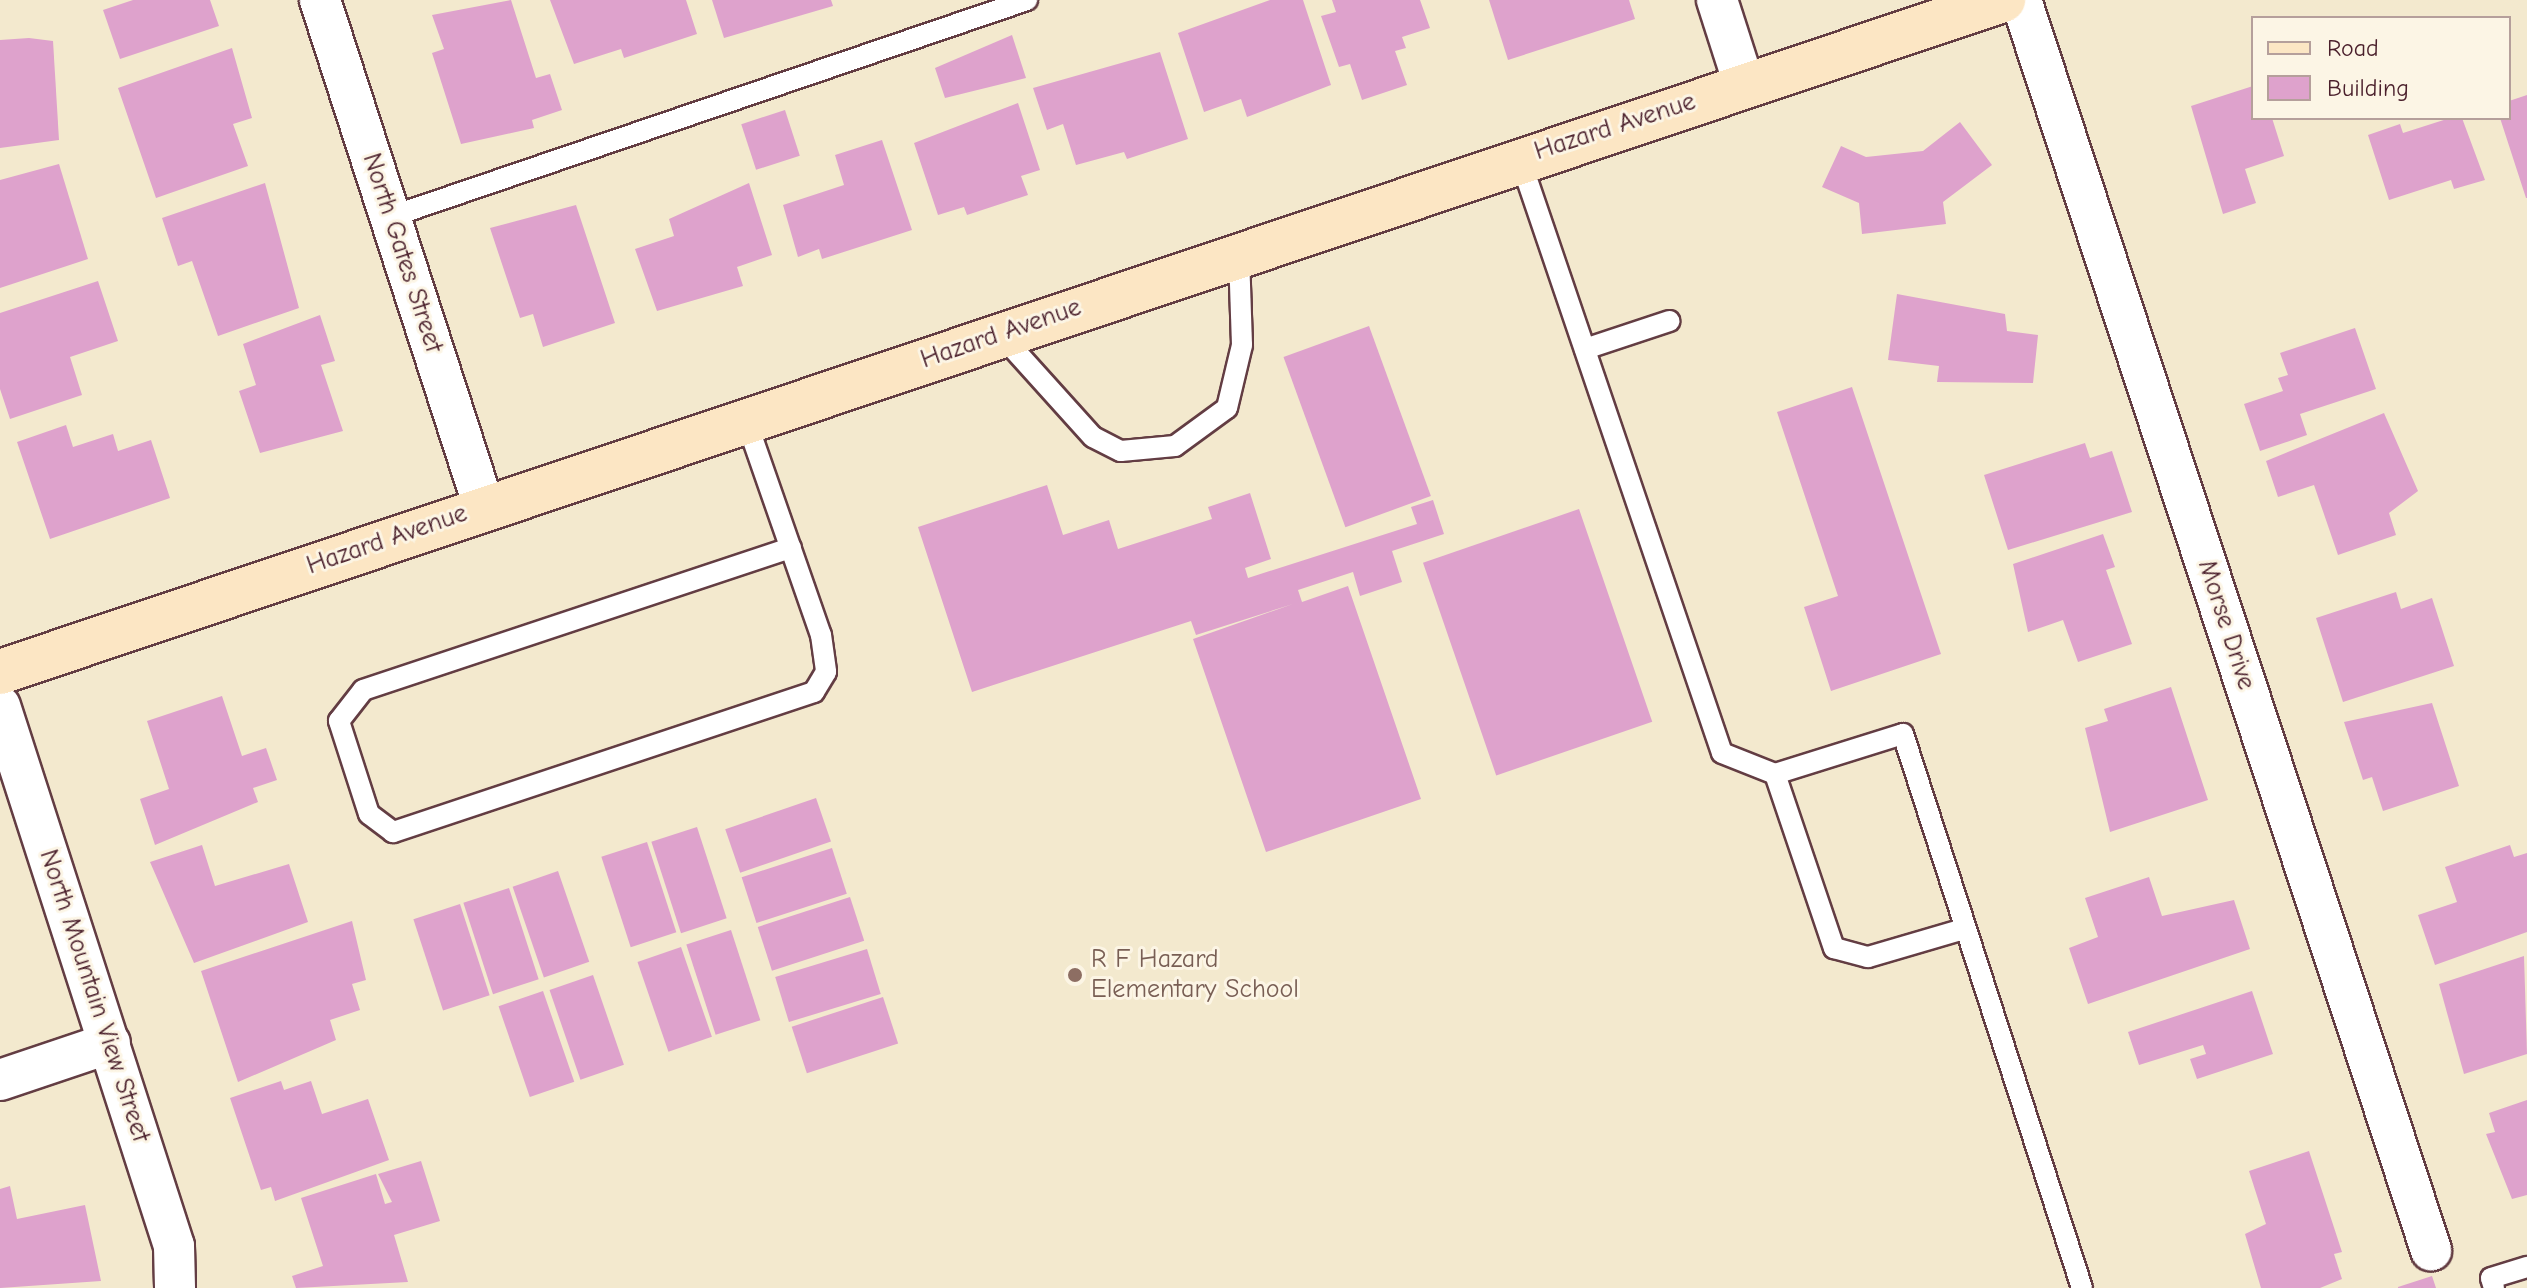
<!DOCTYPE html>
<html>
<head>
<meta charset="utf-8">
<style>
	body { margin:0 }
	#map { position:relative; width:2527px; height:1288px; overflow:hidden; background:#f3e9ce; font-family:"Comic Neue",sans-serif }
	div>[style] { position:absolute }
	.building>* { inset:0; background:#dea2cc; transform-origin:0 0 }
	.roads { filter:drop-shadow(2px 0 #633d43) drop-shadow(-2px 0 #633d43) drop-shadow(0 2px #633d43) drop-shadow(0 -2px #633d43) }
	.lane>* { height:20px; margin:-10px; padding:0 10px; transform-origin:10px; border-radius:10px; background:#fff }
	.street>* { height:40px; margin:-20px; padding:0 20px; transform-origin:20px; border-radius:20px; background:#fff }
	.secondary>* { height:44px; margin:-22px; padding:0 22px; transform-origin:22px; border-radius:22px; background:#fce6c4 }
	.dots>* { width:22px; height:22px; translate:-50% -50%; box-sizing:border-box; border:4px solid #fcf5e5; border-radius:50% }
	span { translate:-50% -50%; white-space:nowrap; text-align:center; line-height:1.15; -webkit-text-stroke:6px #fcf5e5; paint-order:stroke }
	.street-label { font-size:26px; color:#4a1f2b }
	.education-label { font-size:26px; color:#785e54 }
	.left { translate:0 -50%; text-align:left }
	.legend { position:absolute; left:2251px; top:16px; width:260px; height:104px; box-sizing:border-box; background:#fcf5e5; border:2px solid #b59f9b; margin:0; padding:10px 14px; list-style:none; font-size:24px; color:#4a1f2b }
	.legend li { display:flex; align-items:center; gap:16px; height:40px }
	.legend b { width:40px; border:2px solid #b59f9b }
</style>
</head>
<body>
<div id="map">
	<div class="building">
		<i style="clip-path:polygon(133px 0,210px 0,219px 26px,120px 59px,103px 10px)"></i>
		<i style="clip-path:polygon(511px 0,536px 78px,550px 74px,562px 110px,532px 120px,534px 128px,461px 144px,432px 53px,444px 49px,432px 15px)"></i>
		<i style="clip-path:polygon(550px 0,686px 0,697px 34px,624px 58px,621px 49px,574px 64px)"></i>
		<i style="clip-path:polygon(712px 0,831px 0,833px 6px,724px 38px)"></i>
		<i style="clip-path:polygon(1270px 0,1303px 0,1331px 85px,1247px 117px,1241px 99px,1204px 112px,1178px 33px)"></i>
		<i style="clip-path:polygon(1332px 0,1420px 0,1430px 28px,1402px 37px,1406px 48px,1395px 51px,1407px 85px,1362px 100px,1350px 64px,1339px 67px,1321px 16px,1336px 12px)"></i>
		<i style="clip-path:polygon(1489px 0,1629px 0,1635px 19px,1508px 60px)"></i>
		<i style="clip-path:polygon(1012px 35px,1026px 78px,945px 98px,935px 68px)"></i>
		<i style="clip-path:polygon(29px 38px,53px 41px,59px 140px,0 148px,0 40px)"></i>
		<i style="clip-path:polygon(232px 48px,252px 118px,233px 124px,248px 166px,156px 198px,118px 88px)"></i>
		<i style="clip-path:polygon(1160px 52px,1188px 139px,1127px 159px,1124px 152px,1076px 165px,1063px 124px,1047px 130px,1033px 88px)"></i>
		<i style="clip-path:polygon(2253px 86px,2253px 118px,2272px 118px,2284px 156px,2245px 169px,2256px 203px,2223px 214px,2191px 106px)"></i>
		<i style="clip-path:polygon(2527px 95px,2527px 198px,2526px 198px,2500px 118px,2509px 118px,2509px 101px)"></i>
		<i style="clip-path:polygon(1018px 103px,1040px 170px,1021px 176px,1028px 195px,967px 215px,964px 207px,938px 215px,914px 143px)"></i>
		<i style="left:785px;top:110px;width:48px;height:46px;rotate:72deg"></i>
		<i style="clip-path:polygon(2450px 118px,2462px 118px,2485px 180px,2454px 189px,2451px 180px,2389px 200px,2368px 135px,2400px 124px,2403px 133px)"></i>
		<i style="clip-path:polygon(1960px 122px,1992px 165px,1943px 202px,1946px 224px,1862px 234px,1859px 203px,1822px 187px,1841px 146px,1866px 157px,1923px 151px)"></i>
		<i style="clip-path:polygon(882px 140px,912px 230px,822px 259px,819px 249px,798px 257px,783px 205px,844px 185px,835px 155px)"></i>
		<i style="clip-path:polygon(59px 164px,88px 259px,0 288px,0 180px)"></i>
		<i style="clip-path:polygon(265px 183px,299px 308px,218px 336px,192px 261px,178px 266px,162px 218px)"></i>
		<i style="clip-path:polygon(749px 183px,772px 255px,737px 267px,743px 286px,657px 311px,635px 249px,674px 236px,669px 219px)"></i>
		<i style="clip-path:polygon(576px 205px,615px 323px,543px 347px,533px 314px,520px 318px,490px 228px)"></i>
		<i style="clip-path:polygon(98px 281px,118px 341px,70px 357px,82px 395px,10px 419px,0 389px,0 313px)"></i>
		<i style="clip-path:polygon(1897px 294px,2005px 314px,2007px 331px,2038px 335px,2033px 383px,1937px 382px,1939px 366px,1888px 360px)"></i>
		<i style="clip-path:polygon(320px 315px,335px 361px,321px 365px,343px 431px,260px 453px,239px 391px,256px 385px,243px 344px)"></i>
		<i style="left:1369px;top:326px;width:181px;height:91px;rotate:70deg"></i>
		<i style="clip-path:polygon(2355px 328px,2376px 389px,2300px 414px,2307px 435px,2260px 451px,2244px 404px,2283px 391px,2278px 378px,2288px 375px,2280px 353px)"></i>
		<i style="clip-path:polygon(1852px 387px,1941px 654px,1831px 691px,1804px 607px,1838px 596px,1777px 412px)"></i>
		<i style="clip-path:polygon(2384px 413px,2418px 491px,2389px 513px,2396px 535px,2338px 555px,2314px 485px,2278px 497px,2266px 461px)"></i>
		<i style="clip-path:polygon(66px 425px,73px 447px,113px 434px,118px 451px,151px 440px,170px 498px,50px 539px,17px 442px)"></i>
		<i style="clip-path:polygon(2085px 443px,2090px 458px,2112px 451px,2132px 512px,2008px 550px,1984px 475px)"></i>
		<i style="clip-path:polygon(1047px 485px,1063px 535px,1109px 520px,1118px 549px,1212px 519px,1208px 507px,1250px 493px,1271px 559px,1245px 568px,1248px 578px,1417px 524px,1411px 507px,1433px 500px,1444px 534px,1392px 551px,1402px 582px,1360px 596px,1353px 572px,1298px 590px,1302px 602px,1348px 586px,1421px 799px,1266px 852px,1193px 639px,1293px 604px,1196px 635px,1191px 621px,972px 692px,918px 527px)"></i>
		<i style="left:1579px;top:509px;width:225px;height:165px;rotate:71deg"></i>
		<i style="clip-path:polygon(2103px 534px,2115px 567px,2106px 570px,2132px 644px,2078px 662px,2063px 620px,2028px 632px,2013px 564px)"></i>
		<i style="clip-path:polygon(2396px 592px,2401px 609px,2432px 598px,2454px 666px,2343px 702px,2316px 618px)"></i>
		<i style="clip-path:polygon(2171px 687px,2208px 800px,2110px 832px,2085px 728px,2108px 721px,2104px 709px)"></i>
		<i style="clip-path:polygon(222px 696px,242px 756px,266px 748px,277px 780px,253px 788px,258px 802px,155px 845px,140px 799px,169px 789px,147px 721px)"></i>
		<i style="clip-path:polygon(2432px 703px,2459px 786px,2383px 811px,2372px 777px,2363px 780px,2344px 722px)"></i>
		<i style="left:816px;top:798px;width:46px;height:96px;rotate:71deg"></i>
		<i style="left:697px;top:827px;width:96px;height:48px;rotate:72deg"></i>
		<i style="left:647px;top:842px;width:95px;height:48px;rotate:72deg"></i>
		<i style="clip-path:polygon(202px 845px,215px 886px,289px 864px,308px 922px,194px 963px,150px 862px)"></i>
		<i style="clip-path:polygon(2510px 845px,2514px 857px,2527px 853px,2527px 932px,2435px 965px,2418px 915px,2457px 902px,2445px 867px)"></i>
		<i style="left:832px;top:848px;width:48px;height:95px;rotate:72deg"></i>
		<i style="left:558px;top:871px;width:96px;height:48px;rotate:71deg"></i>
		<i style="clip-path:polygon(2149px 877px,2162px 916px,2234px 900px,2250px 949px,2088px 1004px,2069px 948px,2098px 937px,2085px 898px)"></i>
		<i style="left:509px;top:888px;width:96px;height:48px;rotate:72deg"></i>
		<i style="left:850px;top:897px;width:46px;height:97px;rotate:72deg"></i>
		<i style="left:460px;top:904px;width:96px;height:49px;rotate:72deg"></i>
		<i style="clip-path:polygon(352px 921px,366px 980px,352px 984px,360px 1010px,330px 1020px,336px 1040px,238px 1082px,201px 971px)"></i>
		<i style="left:731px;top:930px;width:95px;height:47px;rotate:72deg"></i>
		<i style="left:681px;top:947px;width:95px;height:46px;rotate:71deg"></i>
		<i style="left:867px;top:949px;width:47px;height:96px;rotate:73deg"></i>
		<i style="clip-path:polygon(2524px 956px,2527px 1054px,2464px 1074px,2439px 984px)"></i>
		<i style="left:593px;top:975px;width:95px;height:46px;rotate:71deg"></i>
		<i style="left:543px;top:991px;width:96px;height:47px;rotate:71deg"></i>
		<i style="clip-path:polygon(2252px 991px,2273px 1054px,2197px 1079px,2190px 1059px,2206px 1054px,2203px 1045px,2139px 1065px,2128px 1032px)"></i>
		<i style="left:883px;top:997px;width:49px;height:96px;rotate:72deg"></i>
		<i style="clip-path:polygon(281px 1081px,284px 1090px,311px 1081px,322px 1114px,368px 1099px,389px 1160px,275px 1201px,271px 1187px,261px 1190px,230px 1098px)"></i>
		<i style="clip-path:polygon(2527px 1100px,2527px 1195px,2512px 1199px,2486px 1134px,2495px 1132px,2489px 1113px)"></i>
		<i style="clip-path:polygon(2309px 1151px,2342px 1252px,2334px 1254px,2342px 1279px,2320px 1288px,2261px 1288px,2245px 1234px,2266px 1224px,2249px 1171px)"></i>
		<i style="clip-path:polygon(421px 1161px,440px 1221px,394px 1235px,408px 1282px,296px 1288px,292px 1276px,323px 1266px,301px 1198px,376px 1174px,385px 1204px,392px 1202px,378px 1174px)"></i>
		<i style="clip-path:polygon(10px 1186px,17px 1219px,85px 1205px,101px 1281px,0 1288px,0 1189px)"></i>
		<i style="clip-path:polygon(2432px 1276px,2436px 1288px,2398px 1288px,2398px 1287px)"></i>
	</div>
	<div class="roads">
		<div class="lane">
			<i style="left:1520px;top:159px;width:627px;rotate:71.22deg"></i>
			<i style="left:1722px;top:753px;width:57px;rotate:21.6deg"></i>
			<i style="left:1775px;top:774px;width:134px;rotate:-17.4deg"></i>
			<i style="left:1903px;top:734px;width:582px;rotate:72.09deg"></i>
			<i style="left:390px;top:217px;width:673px;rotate:-18.81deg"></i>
			<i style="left:1001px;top:335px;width:137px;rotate:48deg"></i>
			<i style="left:1093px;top:437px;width:31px;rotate:27deg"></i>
			<i style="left:1121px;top:451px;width:54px;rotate:-5.3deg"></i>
			<i style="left:1175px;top:446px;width:64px;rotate:-36.2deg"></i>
			<i style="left:1227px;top:408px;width:65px;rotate:-76.6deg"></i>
			<i style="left:1242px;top:345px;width:91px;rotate:-91.9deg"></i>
			<i style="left:1585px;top:349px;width:89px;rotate:-18.4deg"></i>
			<i style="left:746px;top:420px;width:228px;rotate:70.8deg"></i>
			<i style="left:821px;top:635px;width:37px;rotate:82deg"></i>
			<i style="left:826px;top:672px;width:23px;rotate:121deg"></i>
			<i style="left:814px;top:692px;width:444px;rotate:161.6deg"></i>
			<i style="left:393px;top:832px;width:30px;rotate:-143deg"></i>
			<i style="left:369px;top:814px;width:98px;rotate:-107.9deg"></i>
			<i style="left:339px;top:721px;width:39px;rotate:-52deg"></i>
			<i style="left:363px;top:690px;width:451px;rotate:-18.4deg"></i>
			<i style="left:1775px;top:774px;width:184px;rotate:71.3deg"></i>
			<i style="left:1834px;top:948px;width:35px;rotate:15deg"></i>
			<i style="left:1868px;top:957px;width:100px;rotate:-16.3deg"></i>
			<i style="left:2494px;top:1288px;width:10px;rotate:-107deg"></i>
			<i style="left:2491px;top:1278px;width:38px;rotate:-17deg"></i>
		</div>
		<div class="street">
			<i style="left:320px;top:0;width:533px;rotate:72.08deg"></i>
			<i style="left:1717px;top:0;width:88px;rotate:72.2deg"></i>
			<i style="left:2021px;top:0;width:1316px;rotate:71.84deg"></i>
			<i style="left:0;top:706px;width:567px;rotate:72.14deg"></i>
			<i style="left:174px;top:1246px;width:42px;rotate:88.6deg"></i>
			<i style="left:0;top:1080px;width:116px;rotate:-18.6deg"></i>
		</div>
		<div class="secondary">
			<i style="left:0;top:672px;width:2113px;rotate:-18.55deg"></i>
		</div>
	</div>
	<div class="dots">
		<i style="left:1075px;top:975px;background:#8d6e63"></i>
	</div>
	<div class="street-label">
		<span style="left:1615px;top:127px;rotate:-18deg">Hazard Avenue</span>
		<span style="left:402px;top:253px;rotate:72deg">North Gates Street</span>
		<span style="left:1001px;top:334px;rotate:-19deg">Hazard Avenue</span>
		<span style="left:387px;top:540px;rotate:-19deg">Hazard Avenue</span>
		<span style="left:2226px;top:625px;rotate:72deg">Morse Drive</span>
		<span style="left:94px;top:996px;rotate:72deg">North Mountain View Street</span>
	</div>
	<div class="education-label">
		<span class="left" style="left:1091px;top:975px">R F Hazard<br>Elementary School</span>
	</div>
	<ul class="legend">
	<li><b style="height:10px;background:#fce6c4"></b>Road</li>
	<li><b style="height:22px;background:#dea2cc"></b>Building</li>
	</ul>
</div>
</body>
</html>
